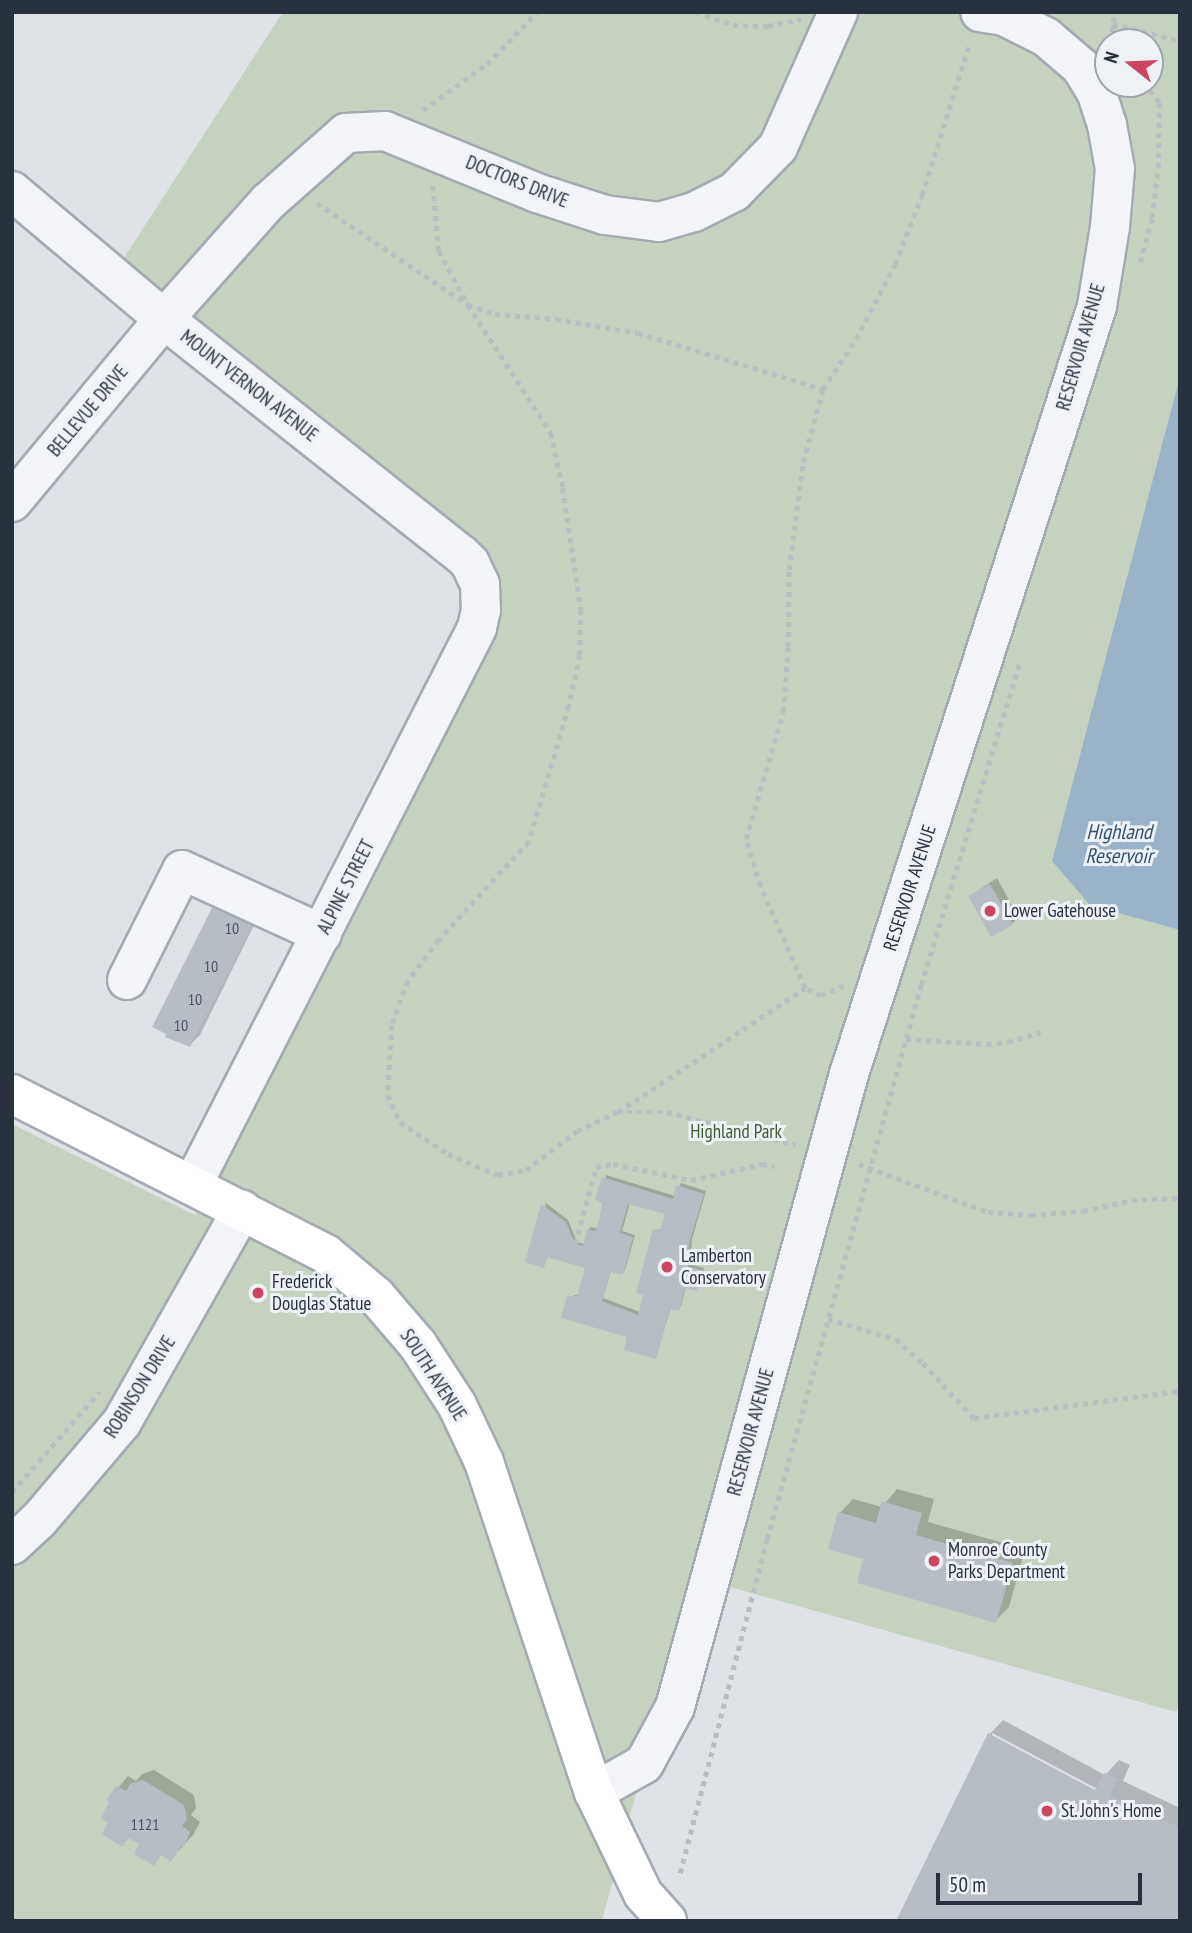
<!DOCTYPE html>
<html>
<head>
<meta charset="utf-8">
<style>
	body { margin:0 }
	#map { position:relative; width:1192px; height:1933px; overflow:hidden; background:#dfe3e8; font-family:"PT Sans Narrow",sans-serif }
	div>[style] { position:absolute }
	.green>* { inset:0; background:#c6d2c0 }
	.water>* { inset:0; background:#9ab3c8 }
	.shadow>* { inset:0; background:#0003 }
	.building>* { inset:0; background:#b6bdc5; transform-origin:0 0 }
	.path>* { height:4.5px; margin-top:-2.25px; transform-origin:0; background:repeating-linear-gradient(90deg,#b9bec3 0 5px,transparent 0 10px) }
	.roads { filter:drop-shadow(2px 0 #a4aab2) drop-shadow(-2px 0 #a4aab2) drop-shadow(0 2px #a4aab2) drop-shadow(0 -2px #a4aab2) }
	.minor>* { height:38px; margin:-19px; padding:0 19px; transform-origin:19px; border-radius:19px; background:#f2f4f7 }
	.major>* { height:38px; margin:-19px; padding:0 19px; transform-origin:19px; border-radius:19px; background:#fff }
	.dots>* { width:19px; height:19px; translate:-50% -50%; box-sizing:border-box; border:4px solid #eef2f6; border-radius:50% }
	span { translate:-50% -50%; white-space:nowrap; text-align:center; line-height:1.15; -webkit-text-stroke:6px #eef2f6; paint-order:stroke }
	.number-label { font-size:16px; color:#4c5560 }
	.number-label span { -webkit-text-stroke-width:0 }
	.street-label { font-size:19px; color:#28323f }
	.poi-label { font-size:19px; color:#28323f }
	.left { translate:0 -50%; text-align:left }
	.park-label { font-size:19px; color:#3f5b35 }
	.water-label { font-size:21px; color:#335373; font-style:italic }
	.frame { position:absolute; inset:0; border:14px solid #28323f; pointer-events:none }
	.north { position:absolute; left:1094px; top:28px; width:70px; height:70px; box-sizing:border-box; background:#eef2f6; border:2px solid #9fa5ad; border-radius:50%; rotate:288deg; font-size:19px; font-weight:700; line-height:28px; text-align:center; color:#28323f }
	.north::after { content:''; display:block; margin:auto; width:24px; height:32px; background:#cd4561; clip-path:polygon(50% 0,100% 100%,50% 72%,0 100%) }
	.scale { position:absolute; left:936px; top:1873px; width:206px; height:32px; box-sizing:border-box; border:4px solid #28323f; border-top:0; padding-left:9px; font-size:21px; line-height:24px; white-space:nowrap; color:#28323f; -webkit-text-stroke:5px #eef2f6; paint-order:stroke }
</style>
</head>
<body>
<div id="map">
	<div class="green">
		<i style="clip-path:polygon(evenodd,283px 12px,1180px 12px,1180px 1703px,1176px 1712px,694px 1577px,602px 1921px,12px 1921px,12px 1124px,195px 1215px,315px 982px,496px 594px,120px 264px,283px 12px,1108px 42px,1150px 42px,1150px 84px,1108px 84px,1108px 42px)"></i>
	</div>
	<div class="water">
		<i style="clip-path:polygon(1180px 377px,1180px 930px,1090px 905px,1052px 861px)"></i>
	</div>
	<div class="shadow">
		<i style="clip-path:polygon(997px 878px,1018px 917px,1012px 924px,970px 896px)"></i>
		<i style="clip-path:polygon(262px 909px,200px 1035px,190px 1045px,168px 1036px)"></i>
		<i style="clip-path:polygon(evenodd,606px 1175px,675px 1196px,681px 1183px,706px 1191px,692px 1239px,690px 1264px,704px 1268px,699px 1286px,696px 1289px,686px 1286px,681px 1306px,678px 1309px,671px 1307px,656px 1357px,629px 1335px,569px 1297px,579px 1294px,587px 1267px,548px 1256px,543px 1266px,527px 1261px,546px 1203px,568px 1220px,577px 1242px,585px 1244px,588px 1230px,591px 1227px,599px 1229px,606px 1175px,630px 1203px,667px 1213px,663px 1229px,655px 1230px,640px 1312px,603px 1298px,611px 1270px,622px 1273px,625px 1270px,635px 1235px,622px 1231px,630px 1203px)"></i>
		<i style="clip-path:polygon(897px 1489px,934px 1499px,928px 1522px,1025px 1549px,1009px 1607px,995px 1621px,866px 1558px,840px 1513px,853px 1499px,882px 1507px)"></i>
		<i style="clip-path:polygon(evenodd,1003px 1720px,1105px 1775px,1119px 1760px,1130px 1765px,1123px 1781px,1180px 1808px,1180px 1921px,898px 1921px,990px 1734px,1003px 1720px,992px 1733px,1103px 1792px,1101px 1795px,992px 1737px,992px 1733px)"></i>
		<i style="clip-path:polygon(154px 1770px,194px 1795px,196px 1808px,191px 1815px,200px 1822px,193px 1835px,170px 1860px,162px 1854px,153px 1864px,141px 1843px,130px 1837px,122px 1845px,111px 1822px,112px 1801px,108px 1800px,128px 1776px,136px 1781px,142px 1774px)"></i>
	</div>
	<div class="building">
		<i style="left:990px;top:884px;width:47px;height:25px;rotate:61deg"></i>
		<i style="clip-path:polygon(218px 896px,257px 916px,190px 1047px,165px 1037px,166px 1034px,152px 1027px)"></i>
		<i style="clip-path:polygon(evenodd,602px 1177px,673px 1199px,676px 1185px,704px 1194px,689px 1243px,688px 1267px,702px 1270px,697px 1291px,685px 1288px,679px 1311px,670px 1309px,656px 1359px,624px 1350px,627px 1337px,561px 1318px,567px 1296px,577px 1296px,585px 1268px,547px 1257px,544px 1268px,525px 1262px,541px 1204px,566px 1222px,575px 1244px,583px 1246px,587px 1229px,596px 1231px,603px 1204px,595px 1199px,602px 1177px,628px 1204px,665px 1214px,660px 1231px,653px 1229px,636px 1293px,643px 1295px,638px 1315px,602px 1301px,610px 1272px,623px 1275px,633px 1237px,620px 1233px,628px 1204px)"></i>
		<i style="clip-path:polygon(882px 1501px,922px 1513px,916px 1535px,1013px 1563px,996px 1623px,857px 1583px,863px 1559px,828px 1549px,838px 1512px,876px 1523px)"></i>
		<i style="clip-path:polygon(988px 1733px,1095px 1790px,1104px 1773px,1118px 1779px,1110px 1795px,1180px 1828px,1180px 1921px,896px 1921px)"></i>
		<i style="clip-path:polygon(143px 1780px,184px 1805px,187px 1819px,182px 1826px,190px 1832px,184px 1847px,181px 1846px,171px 1862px,161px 1855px,154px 1866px,134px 1854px,139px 1844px,128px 1838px,122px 1847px,102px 1834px,108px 1823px,101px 1818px,109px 1802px,106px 1800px,116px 1786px,126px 1791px,130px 1784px)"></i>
	</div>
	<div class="path">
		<i style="left:696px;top:12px;width:39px;rotate:19deg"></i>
		<i style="left:733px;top:25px;width:35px;rotate:2deg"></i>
		<i style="left:768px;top:26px;width:34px;rotate:-12deg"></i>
		<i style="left:1113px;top:24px;width:69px;rotate:14.2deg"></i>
		<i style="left:1113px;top:24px;width:20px;rotate:63deg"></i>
		<i style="left:1111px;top:42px;width:30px;rotate:-84deg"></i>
		<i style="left:423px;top:110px;width:79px;rotate:-35.7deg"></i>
		<i style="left:487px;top:64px;width:72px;rotate:-46.1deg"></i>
		<i style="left:433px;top:186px;width:65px;rotate:84.7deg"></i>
		<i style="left:439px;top:251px;width:61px;rotate:61.8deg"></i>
		<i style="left:468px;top:305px;width:153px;rotate:57deg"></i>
		<i style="left:551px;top:433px;width:56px;rotate:77.7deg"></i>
		<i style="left:563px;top:488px;width:123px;rotate:81.6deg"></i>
		<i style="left:581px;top:610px;width:45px;rotate:91.3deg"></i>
		<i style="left:580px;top:655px;width:52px;rotate:102.2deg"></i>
		<i style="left:569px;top:706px;width:142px;rotate:106.4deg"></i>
		<i style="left:529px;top:842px;width:133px;rotate:132.6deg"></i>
		<i style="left:439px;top:940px;width:51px;rotate:127.1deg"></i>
		<i style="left:408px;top:981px;width:47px;rotate:110deg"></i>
		<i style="left:392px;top:1025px;width:70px;rotate:93.3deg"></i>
		<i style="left:388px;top:1095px;width:30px;rotate:66deg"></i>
		<i style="left:400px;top:1122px;width:58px;rotate:33.7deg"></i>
		<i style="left:448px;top:1154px;width:54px;rotate:22.8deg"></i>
		<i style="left:498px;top:1175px;width:28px;rotate:-10deg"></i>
		<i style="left:526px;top:1170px;width:64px;rotate:-37.4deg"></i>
		<i style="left:577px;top:1131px;width:44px;rotate:-25.4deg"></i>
		<i style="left:617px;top:1112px;width:50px"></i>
		<i style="left:667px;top:1112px;width:133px;rotate:14.3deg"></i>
		<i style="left:317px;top:203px;width:182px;rotate:34deg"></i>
		<i style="left:468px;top:305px;width:28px;rotate:18deg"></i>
		<i style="left:495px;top:314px;width:61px;rotate:4.7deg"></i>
		<i style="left:556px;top:319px;width:83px;rotate:9.7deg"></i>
		<i style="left:638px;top:333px;width:193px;rotate:16.8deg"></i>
		<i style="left:1140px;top:262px;width:46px;rotate:-74.7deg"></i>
		<i style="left:1152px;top:218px;width:50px;rotate:-83.2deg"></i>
		<i style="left:1158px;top:168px;width:66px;rotate:-89.1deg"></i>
		<i style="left:1159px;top:102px;width:23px;rotate:-130deg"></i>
		<i style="left:844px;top:986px;width:25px;rotate:157deg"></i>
		<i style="left:821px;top:996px;width:18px;rotate:-153deg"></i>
		<i style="left:805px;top:988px;width:111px;rotate:-113.8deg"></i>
		<i style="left:760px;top:886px;width:49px;rotate:-106.6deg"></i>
		<i style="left:746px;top:839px;width:132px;rotate:-73.8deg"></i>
		<i style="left:783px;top:712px;width:65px;rotate:-85.6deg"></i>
		<i style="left:788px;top:647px;width:77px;rotate:-89.3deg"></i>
		<i style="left:789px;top:570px;width:109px;rotate:-82.6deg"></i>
		<i style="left:803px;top:462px;width:76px;rotate:-74.7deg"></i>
		<i style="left:823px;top:389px;width:60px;rotate:-56.6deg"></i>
		<i style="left:856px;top:339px;width:85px;rotate:-62.5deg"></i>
		<i style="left:895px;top:264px;width:74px;rotate:-68.6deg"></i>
		<i style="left:922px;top:195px;width:160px;rotate:-72.6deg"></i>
		<i style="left:906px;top:1039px;width:81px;rotate:3.5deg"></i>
		<i style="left:987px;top:1044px;width:21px;rotate:-5deg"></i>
		<i style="left:1008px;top:1042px;width:34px;rotate:-17deg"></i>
		<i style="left:618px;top:1112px;width:224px;rotate:-33.5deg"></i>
		<i style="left:859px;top:1164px;width:138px;rotate:20.4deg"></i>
		<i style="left:988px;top:1212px;width:43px;rotate:4deg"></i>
		<i style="left:1031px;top:1215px;width:52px;rotate:-4.4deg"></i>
		<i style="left:1083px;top:1211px;width:50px;rotate:-12.7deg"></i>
		<i style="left:1132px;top:1200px;width:48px;rotate:-2.4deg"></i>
		<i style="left:575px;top:1244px;width:80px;rotate:-74.7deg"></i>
		<i style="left:596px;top:1167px;width:17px;rotate:-10deg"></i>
		<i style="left:613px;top:1164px;width:80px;rotate:11.6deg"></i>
		<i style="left:691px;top:1180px;width:73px;rotate:-12.7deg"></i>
		<i style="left:762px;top:1164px;width:13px;rotate:9deg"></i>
		<i style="left:828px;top:1319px;width:71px;rotate:16.4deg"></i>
		<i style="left:896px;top:1339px;width:36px;rotate:42deg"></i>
		<i style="left:923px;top:1363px;width:75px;rotate:47.2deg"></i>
		<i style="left:974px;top:1418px;width:208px;rotate:-7.5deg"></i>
		<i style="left:12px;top:1492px;width:133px;rotate:-49deg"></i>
		<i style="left:680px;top:1873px;width:345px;rotate:-75.4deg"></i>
		<i style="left:767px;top:1539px;width:575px;rotate:-74.47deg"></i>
		<i style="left:921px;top:985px;width:338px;rotate:-73deg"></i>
	</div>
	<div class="roads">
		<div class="minor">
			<i style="left:12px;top:191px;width:199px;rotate:40.1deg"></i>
			<i style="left:164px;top:319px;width:379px;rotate:38.4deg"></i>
			<i style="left:461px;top:554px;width:13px;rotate:45deg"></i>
			<i style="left:470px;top:563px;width:23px;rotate:65deg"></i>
			<i style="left:480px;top:584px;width:26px;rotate:88deg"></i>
			<i style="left:481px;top:610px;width:18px;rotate:103deg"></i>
			<i style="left:477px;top:628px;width:624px;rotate:117.06deg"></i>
			<i style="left:12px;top:502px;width:238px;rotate:-50.3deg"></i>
			<i style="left:164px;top:319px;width:157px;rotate:-48.4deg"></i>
			<i style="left:268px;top:202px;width:104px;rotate:-41.5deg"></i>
			<i style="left:346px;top:133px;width:39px;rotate:-3deg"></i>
			<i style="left:385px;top:131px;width:164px;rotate:22.2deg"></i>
			<i style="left:537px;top:193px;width:71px;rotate:17.9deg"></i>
			<i style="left:605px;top:215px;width:54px;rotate:7.4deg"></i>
			<i style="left:659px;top:222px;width:36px;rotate:-16deg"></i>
			<i style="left:694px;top:212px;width:45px;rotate:-26.6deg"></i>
			<i style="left:734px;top:192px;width:63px;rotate:-45.6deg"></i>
			<i style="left:778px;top:147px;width:148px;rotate:-66deg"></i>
			<i style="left:127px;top:980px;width:123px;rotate:-63.4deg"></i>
			<i style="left:182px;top:870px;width:154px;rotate:24.6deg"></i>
			<i style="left:12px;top:1545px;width:37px;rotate:-43deg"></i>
			<i style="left:39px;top:1520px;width:128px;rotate:-49.7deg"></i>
			<i style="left:122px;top:1422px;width:244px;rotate:-60.5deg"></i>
			<i style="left:594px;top:1792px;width:57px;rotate:-29.2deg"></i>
			<i style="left:644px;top:1764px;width:65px;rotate:-61.5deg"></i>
			<i style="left:675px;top:1707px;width:656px;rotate:-74.63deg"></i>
			<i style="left:849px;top:1074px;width:807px;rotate:-72.1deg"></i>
			<i style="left:1097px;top:306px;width:80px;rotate:-80.7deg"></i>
			<i style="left:1110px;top:227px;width:58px;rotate:-85.1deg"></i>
			<i style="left:1115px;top:169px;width:45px;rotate:-100.3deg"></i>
			<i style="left:1107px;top:125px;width:35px;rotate:-108deg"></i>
			<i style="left:1096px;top:92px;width:29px;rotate:-121deg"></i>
			<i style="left:1081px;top:67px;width:46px;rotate:-139.4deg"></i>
			<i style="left:1046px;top:37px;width:47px;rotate:-153.4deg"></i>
			<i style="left:1004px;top:16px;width:24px;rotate:-171deg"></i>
		</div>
		<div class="major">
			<i style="left:12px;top:1094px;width:352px;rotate:27deg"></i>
			<i style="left:326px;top:1254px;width:65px;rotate:40deg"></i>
			<i style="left:376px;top:1296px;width:65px;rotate:49.4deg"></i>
			<i style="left:418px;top:1345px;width:72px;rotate:57deg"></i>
			<i style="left:457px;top:1405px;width:63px;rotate:64.7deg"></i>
			<i style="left:484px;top:1462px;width:348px;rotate:71.6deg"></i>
			<i style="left:594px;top:1792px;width:113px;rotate:64.3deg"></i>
			<i style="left:643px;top:1894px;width:36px;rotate:48deg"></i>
		</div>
	</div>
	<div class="dots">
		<i style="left:990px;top:911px;background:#cd4561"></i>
		<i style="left:667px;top:1267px;background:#cd4561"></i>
		<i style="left:258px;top:1293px;background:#cd4561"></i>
		<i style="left:934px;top:1561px;background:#cd4561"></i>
		<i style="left:1047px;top:1811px;background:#cd4561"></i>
	</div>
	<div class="number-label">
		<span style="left:232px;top:928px">10</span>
		<span style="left:211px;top:966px">10</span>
		<span style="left:195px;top:999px">10</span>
		<span style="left:181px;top:1025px">10</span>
		<span style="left:145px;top:1824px">1121</span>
	</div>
	<div class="street-label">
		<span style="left:517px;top:182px;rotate:22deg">DOCTORS DRIVE</span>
		<span style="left:1081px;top:347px;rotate:-74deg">RESERVOIR AVENUE</span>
		<span style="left:249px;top:386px;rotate:38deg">MOUNT VERNON AVENUE</span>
		<span style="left:88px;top:411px;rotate:-50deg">BELLEVUE DRIVE</span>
		<span style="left:346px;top:887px;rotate:-63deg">ALPINE STREET</span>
		<span style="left:910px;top:888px;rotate:-72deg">RESERVOIR AVENUE</span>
		<span style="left:433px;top:1375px;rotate:57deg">SOUTH AVENUE</span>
		<span style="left:140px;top:1387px;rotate:-58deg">ROBINSON DRIVE</span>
		<span style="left:751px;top:1432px;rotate:-75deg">RESERVOIR AVENUE</span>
	</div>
	<div class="poi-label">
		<span class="left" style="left:1004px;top:911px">Lower Gatehouse</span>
		<span class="left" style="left:681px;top:1267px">Lamberton<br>Conservatory</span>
		<span class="left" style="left:272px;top:1293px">Frederick<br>Douglas Statue</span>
		<span class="left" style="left:948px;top:1561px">Monroe County<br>Parks Department</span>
		<span class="left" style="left:1061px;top:1811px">St. John's Home</span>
	</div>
	<div class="park-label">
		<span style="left:736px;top:1132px">Highland Park</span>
	</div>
	<div class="water-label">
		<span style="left:1119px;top:844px">Highland<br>Reservoir</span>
	</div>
	<div class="frame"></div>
	<div class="north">N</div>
	<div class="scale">50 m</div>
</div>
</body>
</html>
